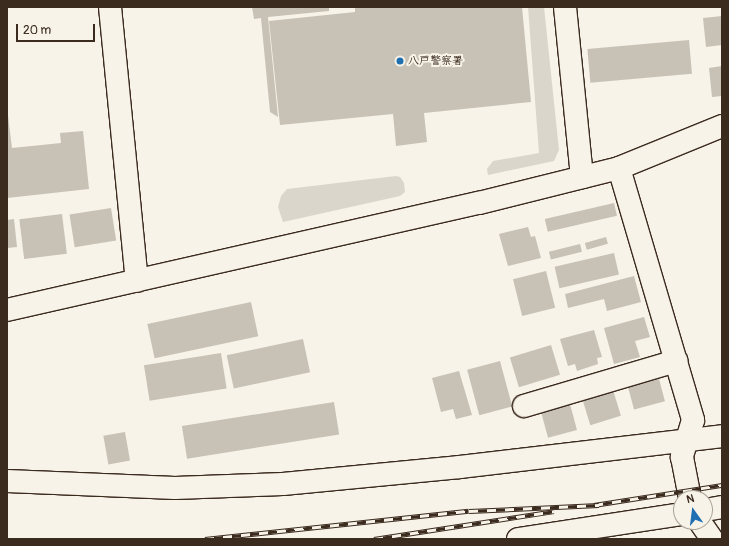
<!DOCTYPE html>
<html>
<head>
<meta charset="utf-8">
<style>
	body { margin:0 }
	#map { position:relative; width:729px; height:546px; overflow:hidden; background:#f7f3e8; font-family:Pangolin,"Klee One",sans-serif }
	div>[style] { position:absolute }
	.green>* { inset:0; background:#dbd6cb }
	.building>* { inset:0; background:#c8c1b6; transform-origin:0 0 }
	.roads { filter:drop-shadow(1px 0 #3b2a1e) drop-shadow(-1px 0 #3b2a1e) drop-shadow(0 1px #3b2a1e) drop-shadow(0 -1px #3b2a1e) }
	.minor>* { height:22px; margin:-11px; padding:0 11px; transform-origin:11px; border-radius:11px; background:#f7f3e8 }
	.rail>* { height:4.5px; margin-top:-2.25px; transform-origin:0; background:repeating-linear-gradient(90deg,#f7f3e8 0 9px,#3b2a1e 0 18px); box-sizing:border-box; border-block:1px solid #3b2a1e }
	.dots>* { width:11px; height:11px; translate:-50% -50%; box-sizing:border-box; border:2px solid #f7f3e8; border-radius:50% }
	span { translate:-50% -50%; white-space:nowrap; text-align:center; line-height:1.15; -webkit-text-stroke:4px #f7f3e8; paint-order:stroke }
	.poi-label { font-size:11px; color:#3b2a1e; font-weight:700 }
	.left { translate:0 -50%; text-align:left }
	.frame { position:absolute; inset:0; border:8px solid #3b2a1e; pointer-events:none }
	.north { position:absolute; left:673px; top:490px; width:40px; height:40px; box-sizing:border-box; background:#f7f3e8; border:1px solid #aca397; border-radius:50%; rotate:346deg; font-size:11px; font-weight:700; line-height:16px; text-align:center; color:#3b2a1e }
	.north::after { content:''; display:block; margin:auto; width:14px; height:18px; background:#1f6fb2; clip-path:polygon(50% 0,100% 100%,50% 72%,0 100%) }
	.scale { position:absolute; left:16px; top:24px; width:79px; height:18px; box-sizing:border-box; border:2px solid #3b2a1e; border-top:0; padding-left:5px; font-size:12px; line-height:14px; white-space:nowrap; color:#3b2a1e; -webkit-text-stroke:3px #f7f3e8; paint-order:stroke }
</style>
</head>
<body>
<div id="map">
	<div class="green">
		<i style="clip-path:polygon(528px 7px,544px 7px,559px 150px,554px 161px,488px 175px,487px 169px,493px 161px,539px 153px)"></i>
		<i style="clip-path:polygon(396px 176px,400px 177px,404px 183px,405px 192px,400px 196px,283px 222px,278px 207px,281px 196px,287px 189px)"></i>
	</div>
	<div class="building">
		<i style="clip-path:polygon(252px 7px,329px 7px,329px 11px,268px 17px,278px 117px,270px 112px,261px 18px,254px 19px)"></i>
		<i style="clip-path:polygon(355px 7px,522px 7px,531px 102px,424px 113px,427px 142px,396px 146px,393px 114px,280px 125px,269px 21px,355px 12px)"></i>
		<i style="clip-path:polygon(722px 16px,722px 45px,706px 47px,703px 18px)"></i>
		<i style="left:689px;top:40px;width:34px;height:102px;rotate:85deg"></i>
		<i style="clip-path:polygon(722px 66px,722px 96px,712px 97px,709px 68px)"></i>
		<i style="clip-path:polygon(7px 107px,12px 148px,61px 143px,60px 133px,83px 131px,89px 189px,7px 198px)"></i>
		<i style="left:614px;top:203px;width:13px;height:71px;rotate:77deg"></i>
		<i style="left:111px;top:208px;width:33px;height:42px;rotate:81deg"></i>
		<i style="left:62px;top:214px;width:40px;height:43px;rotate:83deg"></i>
		<i style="clip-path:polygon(14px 219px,17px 247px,7px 248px,7px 220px)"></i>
		<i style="clip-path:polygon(528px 227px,531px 237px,535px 236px,541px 258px,508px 266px,499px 234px)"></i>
		<i style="left:606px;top:237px;width:7px;height:22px;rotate:74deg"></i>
		<i style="left:580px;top:244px;width:8px;height:32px;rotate:76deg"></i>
		<i style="left:614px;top:253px;width:22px;height:61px;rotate:77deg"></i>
		<i style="left:546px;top:271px;width:38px;height:34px;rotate:76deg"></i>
		<i style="clip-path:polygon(634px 276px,641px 302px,607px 311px,604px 299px,568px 308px,565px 294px)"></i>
		<i style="left:251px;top:302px;width:35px;height:106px;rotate:78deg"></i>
		<i style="clip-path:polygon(644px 317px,650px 337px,635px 341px,640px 357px,614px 364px,604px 328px)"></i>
		<i style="clip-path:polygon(594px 330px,602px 357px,597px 358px,598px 364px,577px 371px,575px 364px,568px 366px,560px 339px)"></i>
		<i style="left:303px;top:339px;width:34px;height:78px;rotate:78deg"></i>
		<i style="left:551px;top:345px;width:31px;height:43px;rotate:73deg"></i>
		<i style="left:221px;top:353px;width:36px;height:78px;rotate:81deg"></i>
		<i style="left:500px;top:361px;width:47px;height:34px;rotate:75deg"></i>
		<i style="clip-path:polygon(459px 371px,472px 415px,456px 419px,453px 409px,441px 412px,432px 378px)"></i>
		<i style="left:659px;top:379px;width:23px;height:32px;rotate:75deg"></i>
		<i style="left:613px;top:390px;width:27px;height:32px;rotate:73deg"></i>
		<i style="left:334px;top:402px;width:33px;height:154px;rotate:81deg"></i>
		<i style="left:570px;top:404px;width:27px;height:30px;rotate:75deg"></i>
		<i style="left:125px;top:432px;width:29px;height:22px;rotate:80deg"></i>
	</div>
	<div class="roads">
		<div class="minor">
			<i style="left:110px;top:7px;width:275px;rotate:84.4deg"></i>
			<i style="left:565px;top:7px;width:171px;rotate:84.3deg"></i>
			<i style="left:619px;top:168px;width:263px;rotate:73.6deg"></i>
			<i style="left:693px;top:420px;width:39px;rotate:107deg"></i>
			<i style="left:682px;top:457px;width:42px;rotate:79deg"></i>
			<i style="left:7px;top:310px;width:484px;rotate:-12.8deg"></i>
			<i style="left:479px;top:203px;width:144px;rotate:-14deg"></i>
			<i style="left:619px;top:168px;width:111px;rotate:-22.2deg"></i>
			<i style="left:524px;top:406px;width:159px;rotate:-16.5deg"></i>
			<i style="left:7px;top:481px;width:168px;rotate:2.4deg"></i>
			<i style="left:175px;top:488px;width:108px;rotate:-2.1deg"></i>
			<i style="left:283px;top:484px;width:178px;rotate:-5.5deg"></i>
			<i style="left:460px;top:467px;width:264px;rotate:-6.7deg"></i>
			<i style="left:705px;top:510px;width:17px;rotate:-10deg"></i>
			<i style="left:700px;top:522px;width:21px;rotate:55deg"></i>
			<i style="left:518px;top:539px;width:165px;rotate:-8.7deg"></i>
		</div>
	</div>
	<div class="rail">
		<i style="left:594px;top:505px;width:130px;rotate:-8.9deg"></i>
		<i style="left:205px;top:539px;width:265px;rotate:-6.1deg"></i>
		<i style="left:469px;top:511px;width:130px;rotate:-2.6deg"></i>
		<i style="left:374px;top:539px;width:182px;rotate:-8.8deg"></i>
	</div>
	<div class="dots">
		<i style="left:400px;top:61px;background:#1f6fb2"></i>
	</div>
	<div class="poi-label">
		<span class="left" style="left:408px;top:61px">八戸警察署</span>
	</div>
	<div class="frame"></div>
	<div class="north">N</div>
	<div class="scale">20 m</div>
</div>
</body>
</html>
